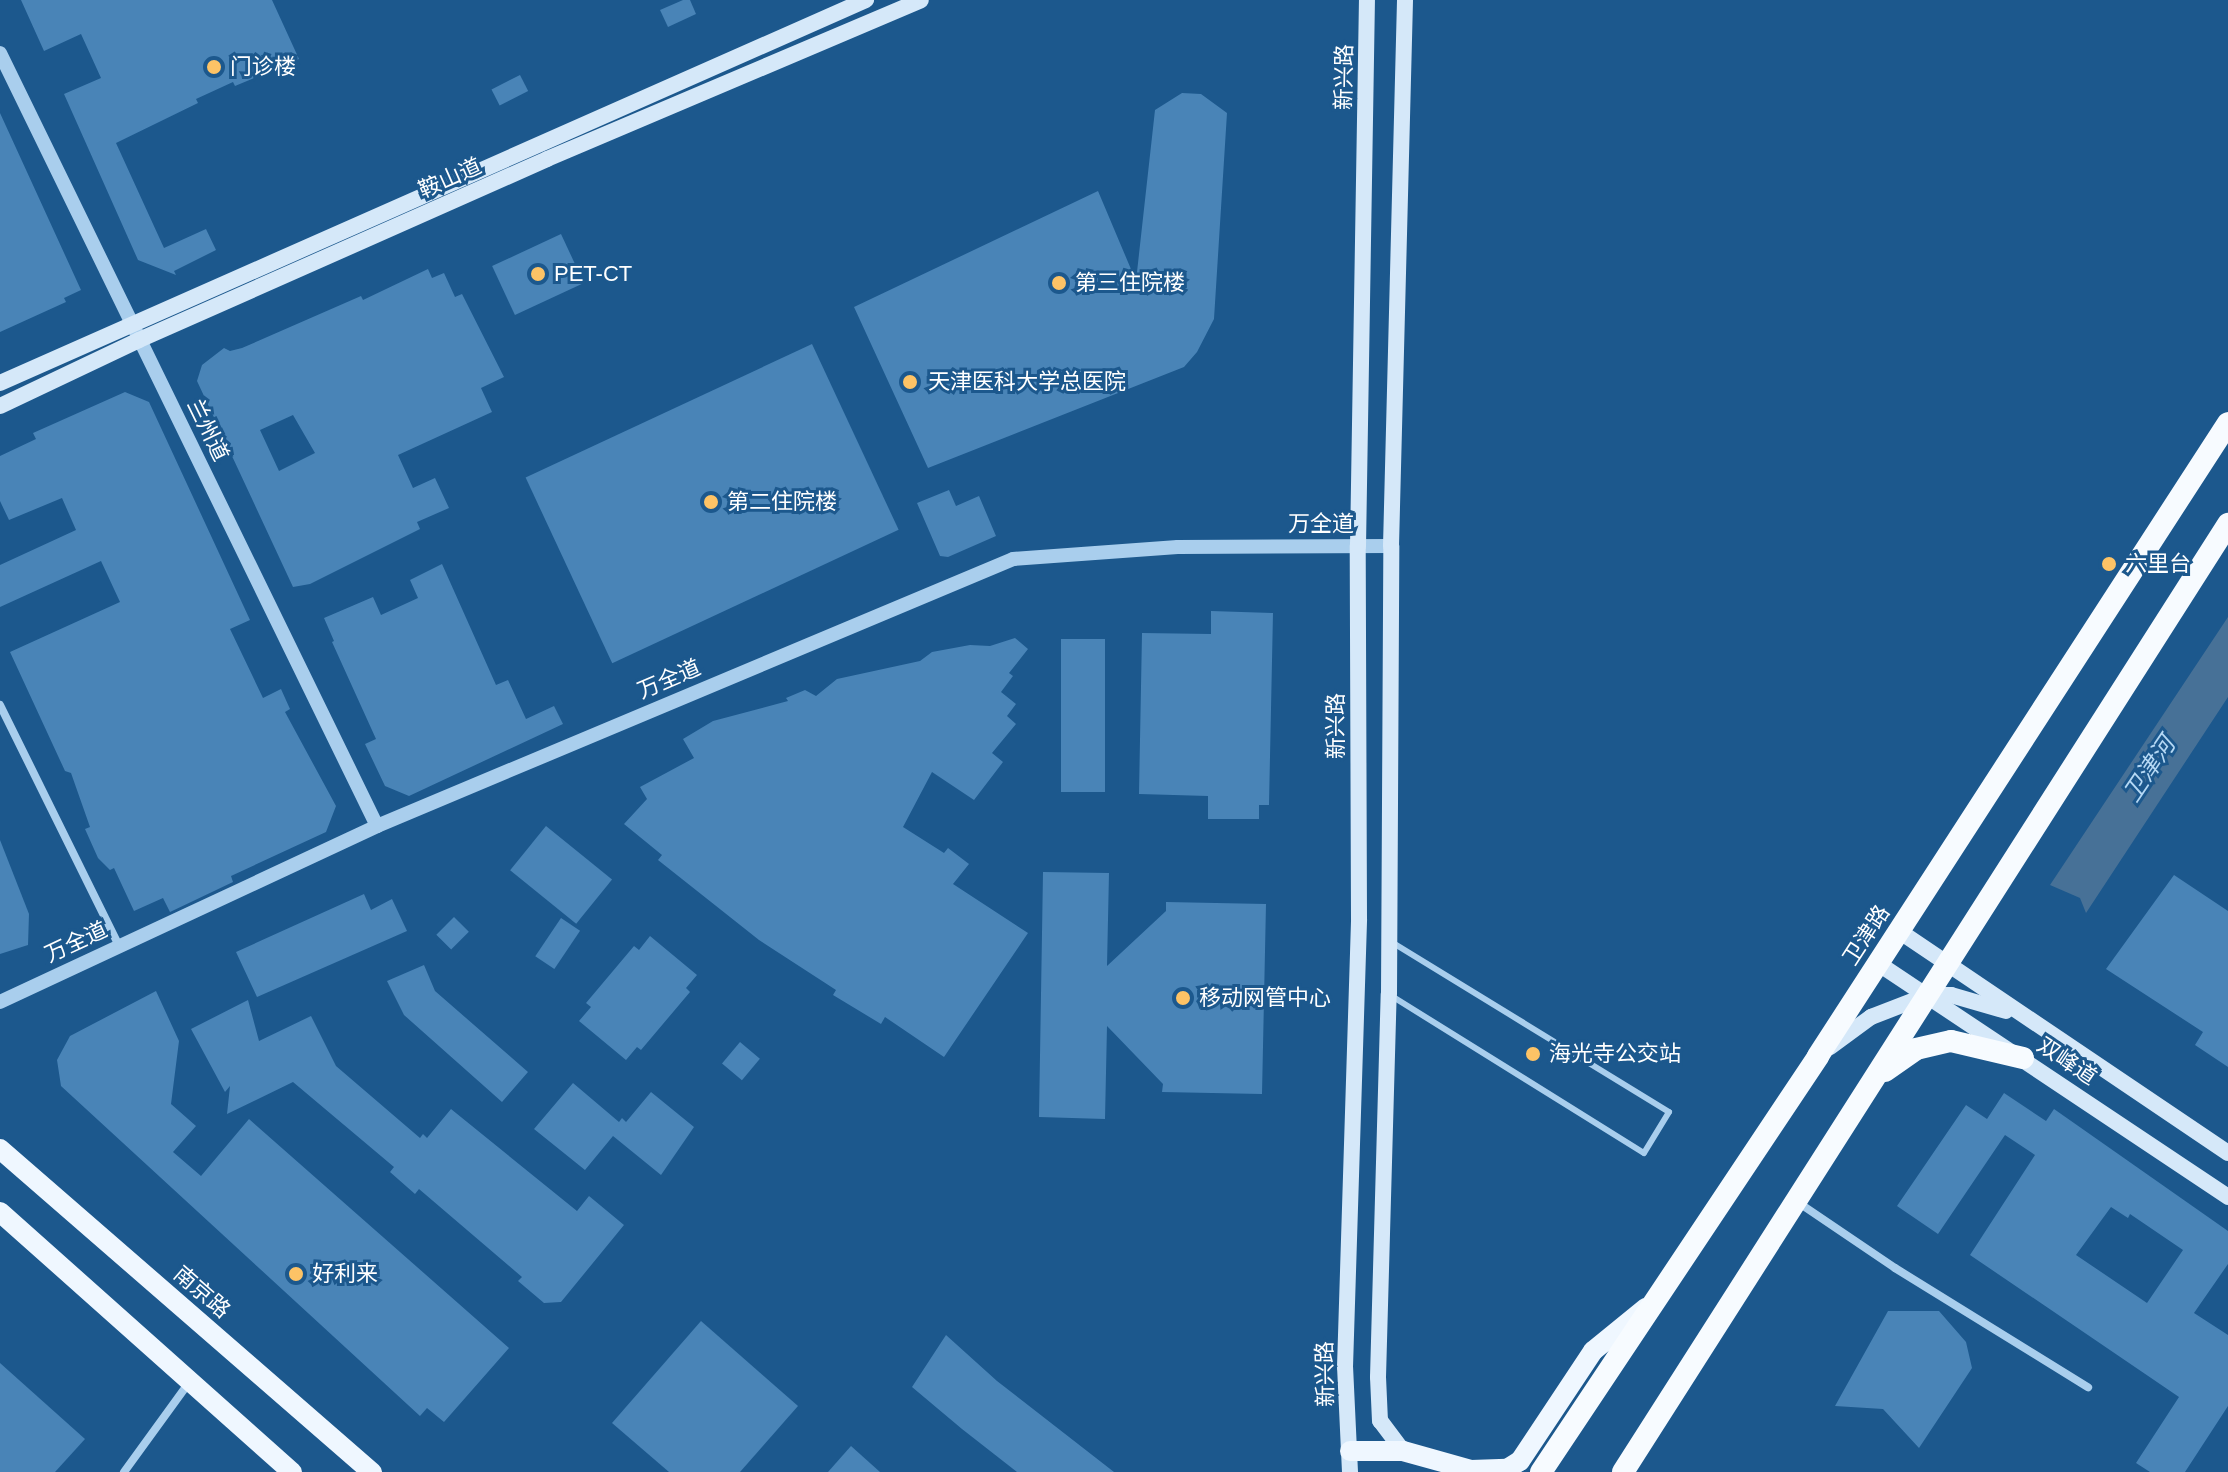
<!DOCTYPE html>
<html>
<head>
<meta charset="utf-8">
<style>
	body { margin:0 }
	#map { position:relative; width:2228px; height:1472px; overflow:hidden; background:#1c588d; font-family:Helvetica,"Noto Sans SC",sans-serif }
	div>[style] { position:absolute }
	.water>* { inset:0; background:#477197 }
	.building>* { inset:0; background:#4984b7; transform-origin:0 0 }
	.service>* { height:6px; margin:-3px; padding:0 3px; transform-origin:3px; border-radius:3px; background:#a9ceed }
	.minor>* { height:8px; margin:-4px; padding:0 4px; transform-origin:4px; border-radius:4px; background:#a9ceed }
	.tertiary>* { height:14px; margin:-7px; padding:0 7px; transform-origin:7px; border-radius:7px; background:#a9ceed }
	.secondary>* { height:16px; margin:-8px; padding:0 8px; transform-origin:8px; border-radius:8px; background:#d5e8f9 }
	.primary>* { height:20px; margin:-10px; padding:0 10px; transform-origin:10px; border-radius:10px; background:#eff7ff }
	.trunk>* { height:22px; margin:-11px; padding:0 11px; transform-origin:11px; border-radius:11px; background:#f7fbff }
	.dots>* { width:22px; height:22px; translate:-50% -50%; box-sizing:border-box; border:4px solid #1c588d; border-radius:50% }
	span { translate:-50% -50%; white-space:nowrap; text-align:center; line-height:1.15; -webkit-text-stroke:6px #1c588d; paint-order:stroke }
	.poi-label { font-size:22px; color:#fff }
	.left { translate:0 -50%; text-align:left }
	.street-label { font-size:22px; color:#fff }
	.water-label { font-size:24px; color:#b5d8f4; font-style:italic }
</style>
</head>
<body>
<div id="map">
	<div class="water">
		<i style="clip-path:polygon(2228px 617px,2228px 697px,2086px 913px,2080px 898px,2050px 885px)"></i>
	</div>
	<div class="building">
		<i style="clip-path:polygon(21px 0,272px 0,299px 59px,235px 86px,233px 82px,196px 99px,198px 103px,116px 143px,164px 248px,206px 229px,216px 250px,174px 271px,176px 275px,138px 260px,64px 94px,101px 78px,81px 34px,44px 51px)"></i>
		<i style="clip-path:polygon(683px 0,690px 0,696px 14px,668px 27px,660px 10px)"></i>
		<i style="left:520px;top:75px;width:18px;height:32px;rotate:63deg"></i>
		<i style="clip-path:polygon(1182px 93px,1201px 94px,1227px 113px,1214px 319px,1197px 352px,1184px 367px,928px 468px,854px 307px,1098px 191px,1136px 281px,1155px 110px)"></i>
		<i style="clip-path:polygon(0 113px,81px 290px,64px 298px,66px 302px,0 332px)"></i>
		<i style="left:561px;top:234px;width:54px;height:76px;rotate:65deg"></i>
		<i style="clip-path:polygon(evenodd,428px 269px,432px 278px,444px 273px,455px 297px,462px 294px,504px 377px,481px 388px,492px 412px,398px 455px,413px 488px,435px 478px,449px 508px,417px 522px,420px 529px,310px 584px,293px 587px,197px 381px,202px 365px,224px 348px,230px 351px,242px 348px,361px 296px,363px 300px,428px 269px,293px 415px,315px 453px,279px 471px,260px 430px,293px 415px)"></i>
		<i style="left:812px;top:344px;width:205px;height:316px;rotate:65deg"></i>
		<i style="clip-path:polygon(125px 392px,149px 402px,250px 620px,230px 629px,263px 698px,281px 689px,290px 709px,285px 712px,336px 806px,326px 832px,231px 876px,233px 882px,170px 912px,163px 898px,134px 911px,114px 868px,110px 870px,98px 858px,85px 829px,90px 827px,71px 773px,65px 771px,10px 652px,120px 602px,101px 561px,0 607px,0 565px,76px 530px,62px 498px,9px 520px,0 501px,0 456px,36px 439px,33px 433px)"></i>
		<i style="clip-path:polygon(949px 490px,956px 506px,979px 496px,996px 536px,948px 557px,940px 556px,917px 503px)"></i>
		<i style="clip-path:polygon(442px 564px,496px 685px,508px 680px,526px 719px,554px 706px,563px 724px,409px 796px,385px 786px,365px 744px,376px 739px,332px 642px,334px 641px,324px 618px,373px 597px,381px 615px,418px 598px,410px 580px)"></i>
		<i style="clip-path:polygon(1211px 611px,1273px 613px,1269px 805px,1259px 805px,1259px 819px,1208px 819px,1208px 796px,1139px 794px,1142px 633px,1211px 634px)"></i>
		<i style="clip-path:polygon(1015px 638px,1028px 649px,1009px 673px,1013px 676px,1001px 692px,1016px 704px,1007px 716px,1016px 724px,992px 753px,1003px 762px,974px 800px,932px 772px,903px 827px,944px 853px,948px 848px,969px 864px,953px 884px,1028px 933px,944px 1057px,885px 1017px,881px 1024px,833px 995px,836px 990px,759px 940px,658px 860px,662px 855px,624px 824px,647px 799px,640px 787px,694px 758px,683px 739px,713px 721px,788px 701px,786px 698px,805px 690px,816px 696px,837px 679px,920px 661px,932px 652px,970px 645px,990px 646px)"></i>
		<i style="left:1061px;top:639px;width:44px;height:153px"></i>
		<i style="left:546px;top:826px;width:85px;height:57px;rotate:39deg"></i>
		<i style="clip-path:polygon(0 840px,29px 914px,28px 945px,0 954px)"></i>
		<i style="clip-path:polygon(1043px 872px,1109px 873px,1107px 966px,1166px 911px,1166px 902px,1266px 904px,1262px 1094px,1162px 1092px,1163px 1084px,1107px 1026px,1105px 1119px,1039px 1117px)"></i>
		<i style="clip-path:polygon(2174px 875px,2228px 911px,2228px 1067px,2195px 1045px,2203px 1032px,2106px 969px)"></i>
		<i style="clip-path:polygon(364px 894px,371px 910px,392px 899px,407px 931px,257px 997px,236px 952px)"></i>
		<i style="left:454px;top:917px;width:21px;height:25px;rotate:45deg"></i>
		<i style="left:561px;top:918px;width:23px;height:46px;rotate:34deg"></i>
		<i style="clip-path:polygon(650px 936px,697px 975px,686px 988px,690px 992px,641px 1050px,637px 1047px,626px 1060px,579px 1021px,591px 1007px,586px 1003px,634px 946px,639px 950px)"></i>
		<i style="clip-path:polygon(424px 965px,435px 991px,528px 1072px,502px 1102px,404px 1015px,387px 981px)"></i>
		<i style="clip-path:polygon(156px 991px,179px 1041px,171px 1104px,196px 1126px,173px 1152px,201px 1176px,249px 1119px,509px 1348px,444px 1422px,427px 1408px,420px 1416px,61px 1086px,57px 1060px,70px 1036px)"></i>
		<i style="clip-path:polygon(248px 1000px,259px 1041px,311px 1016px,336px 1066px,420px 1138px,423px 1134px,427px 1138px,451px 1109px,577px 1211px,589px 1196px,624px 1225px,561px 1302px,544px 1303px,518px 1281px,522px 1277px,419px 1189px,415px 1194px,390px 1172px,394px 1167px,293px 1082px,227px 1114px,230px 1086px,225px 1092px,191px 1029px)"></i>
		<i style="left:740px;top:1042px;width:26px;height:28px;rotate:40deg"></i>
		<i style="clip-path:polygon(573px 1083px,619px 1122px,622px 1118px,626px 1122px,651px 1092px,694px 1127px,661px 1175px,613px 1136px,585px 1170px,534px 1129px)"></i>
		<i style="clip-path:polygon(evenodd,2004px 1093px,2046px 1121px,2054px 1109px,2228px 1231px,2228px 1264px,2194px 1313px,2228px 1335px,2228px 1406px,2185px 1472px,2150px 1472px,2136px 1463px,2179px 1397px,1970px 1255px,2035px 1155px,2005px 1135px,1938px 1234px,1897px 1206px,1966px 1105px,1987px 1119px,2004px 1093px,2111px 1207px,2128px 1218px,2130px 1214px,2183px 1250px,2147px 1303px,2076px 1255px,2111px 1207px)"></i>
		<i style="clip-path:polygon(1888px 1311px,1939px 1311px,1966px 1342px,1972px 1368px,1919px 1448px,1883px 1409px,1835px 1406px)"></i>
		<i style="clip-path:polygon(701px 1321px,798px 1406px,740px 1472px,669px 1472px,612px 1423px)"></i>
		<i style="clip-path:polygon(946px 1335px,997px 1381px,1114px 1472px,1017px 1472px,962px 1429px,912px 1387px)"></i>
		<i style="clip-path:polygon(0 1363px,85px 1439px,55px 1472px,0 1472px)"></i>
		<i style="clip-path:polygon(851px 1446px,880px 1472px,828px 1472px)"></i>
	</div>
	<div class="service">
		<i style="left:1390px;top:995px;width:299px;rotate:31.9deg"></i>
		<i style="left:1644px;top:1153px;width:48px;rotate:-58.6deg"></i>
		<i style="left:1669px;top:1112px;width:325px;rotate:-148.5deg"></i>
	</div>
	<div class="minor">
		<i style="left:0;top:705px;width:269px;rotate:63.7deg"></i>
		<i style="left:1799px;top:1203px;width:116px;rotate:34.1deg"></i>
		<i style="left:1895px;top:1268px;width:227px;rotate:31.7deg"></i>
		<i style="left:124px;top:1472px;width:112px;rotate:-54deg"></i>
	</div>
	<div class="tertiary">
		<i style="left:0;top:53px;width:860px;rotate:64deg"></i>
		<i style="left:0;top:1002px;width:416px;rotate:-25deg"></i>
		<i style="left:377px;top:826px;width:690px;rotate:-22.77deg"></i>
		<i style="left:1013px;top:559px;width:165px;rotate:-4.2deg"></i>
		<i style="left:1178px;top:547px;width:213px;rotate:-0.3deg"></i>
	</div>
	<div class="secondary">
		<i style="left:0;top:383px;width:947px;rotate:-23.86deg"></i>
		<i style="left:0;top:406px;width:154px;rotate:-25.4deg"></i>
		<i style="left:139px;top:340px;width:446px;rotate:-23.9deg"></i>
		<i style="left:547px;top:159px;width:406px;rotate:-23deg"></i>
		<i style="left:1899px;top:931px;width:397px;rotate:34deg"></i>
		<i style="left:1879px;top:964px;width:420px;rotate:33.7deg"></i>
		<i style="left:1830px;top:1047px;width:51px;rotate:-36.2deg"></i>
		<i style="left:1871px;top:1017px;width:61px;rotate:-21.1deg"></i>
		<i style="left:1928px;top:995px;width:23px"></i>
		<i style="left:1951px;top:995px;width:57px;rotate:16.2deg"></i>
		<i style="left:1403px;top:1451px;width:38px;rotate:-127deg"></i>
		<i style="left:1380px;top:1421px;width:44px;rotate:-92.6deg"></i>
		<i style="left:1378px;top:1377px;width:383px;rotate:-88.4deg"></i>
		<i style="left:1389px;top:994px;width:448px;rotate:-89.7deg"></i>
		<i style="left:1391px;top:546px;width:546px;rotate:-88.53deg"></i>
		<i style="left:1350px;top:1472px;width:105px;rotate:-92.7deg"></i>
		<i style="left:1345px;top:1367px;width:448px;rotate:-88.2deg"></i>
		<i style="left:1359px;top:919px;width:373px;rotate:-90.2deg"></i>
		<i style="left:1358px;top:546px;width:546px;rotate:-89.06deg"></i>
	</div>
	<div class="primary">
		<i style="left:0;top:1149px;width:493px;rotate:41deg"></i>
		<i style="left:0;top:1212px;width:391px;rotate:41.7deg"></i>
		<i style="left:1350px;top:1451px;width:53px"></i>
		<i style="left:1403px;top:1451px;width:71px;rotate:15.6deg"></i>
		<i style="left:1471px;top:1470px;width:36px;rotate:-2deg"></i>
		<i style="left:1507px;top:1469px;width:15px;rotate:-32deg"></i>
		<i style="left:1520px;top:1461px;width:132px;rotate:-56.4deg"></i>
		<i style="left:1593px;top:1351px;width:68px;rotate:-39.1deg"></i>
	</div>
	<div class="trunk">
		<i style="left:1885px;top:1071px;width:38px;rotate:-35deg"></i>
		<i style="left:1916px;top:1049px;width:36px;rotate:-13deg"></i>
		<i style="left:1951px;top:1041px;width:74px;rotate:13.3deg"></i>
		<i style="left:1541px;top:1472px;width:500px;rotate:-56.3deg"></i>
		<i style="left:1818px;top:1056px;width:754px;rotate:-57.07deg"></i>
		<i style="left:1623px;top:1472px;width:1125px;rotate:-57.45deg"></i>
	</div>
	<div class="dots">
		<i style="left:214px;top:67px;background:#fdc366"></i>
		<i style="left:538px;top:274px;background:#fdc366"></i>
		<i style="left:1059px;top:283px;background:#fdc366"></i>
		<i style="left:910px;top:382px;background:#fdc366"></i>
		<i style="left:711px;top:502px;background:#fdc366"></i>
		<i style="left:2109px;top:564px;background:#fdc366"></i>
		<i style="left:1183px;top:998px;background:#fdc366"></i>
		<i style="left:1533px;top:1054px;background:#fdc366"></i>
		<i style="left:296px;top:1274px;background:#fdc366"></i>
	</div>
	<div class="poi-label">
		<span class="left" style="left:230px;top:67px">门诊楼</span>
		<span class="left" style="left:554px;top:274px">PET-CT</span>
		<span class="left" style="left:1075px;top:283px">第三住院楼</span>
		<span class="left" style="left:928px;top:382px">天津医科大学总医院</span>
		<span class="left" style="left:727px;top:502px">第二住院楼</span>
		<span class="left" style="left:2125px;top:564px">六里台</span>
		<span class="left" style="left:1199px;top:998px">移动网管中心</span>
		<span class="left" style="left:1549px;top:1054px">海光寺公交站</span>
		<span class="left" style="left:312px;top:1274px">好利来</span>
	</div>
	<div class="street-label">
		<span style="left:1344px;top:77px;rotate:-89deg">新兴路</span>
		<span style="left:450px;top:178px;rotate:-24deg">鞍山道</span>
		<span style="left:208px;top:430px;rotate:64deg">兰州道</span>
		<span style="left:1321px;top:524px">万全道</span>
		<span style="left:669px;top:679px;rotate:-23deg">万全道</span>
		<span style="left:1336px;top:726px;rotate:-90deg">新兴路</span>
		<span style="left:1866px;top:935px;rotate:-57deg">卫津路</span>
		<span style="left:76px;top:942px;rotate:-25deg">万全道</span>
		<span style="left:2067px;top:1061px;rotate:34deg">双峰道</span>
		<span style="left:202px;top:1292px;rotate:41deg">南京路</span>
		<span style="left:1325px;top:1374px;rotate:-91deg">新兴路</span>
	</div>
	<div class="water-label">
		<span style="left:2149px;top:769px;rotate:-56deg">卫津河</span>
	</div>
</div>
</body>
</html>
